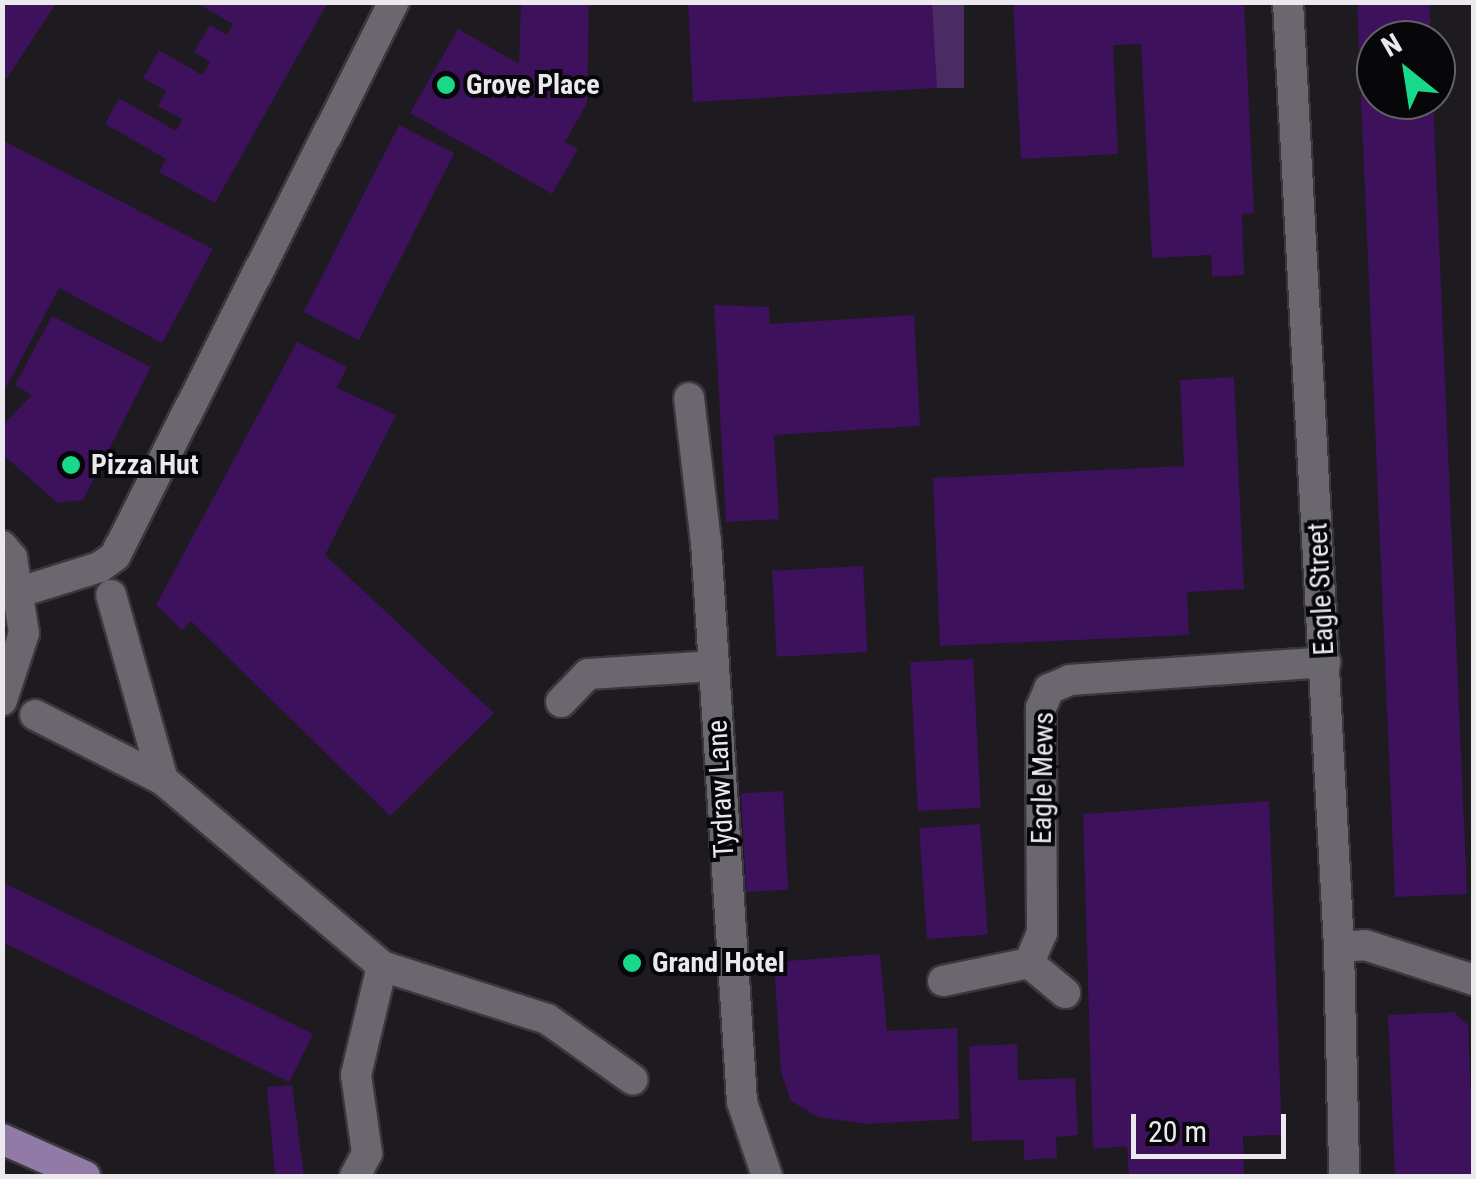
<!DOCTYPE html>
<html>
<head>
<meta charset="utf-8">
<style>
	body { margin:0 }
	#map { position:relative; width:1476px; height:1179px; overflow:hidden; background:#1d1a20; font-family:"Roboto Condensed",sans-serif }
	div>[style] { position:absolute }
	.green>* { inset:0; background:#4a2b63; transform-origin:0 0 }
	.building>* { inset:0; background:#3e115c; transform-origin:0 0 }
	.roads { filter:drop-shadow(2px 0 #3a383c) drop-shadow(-2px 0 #3a383c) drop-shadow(0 2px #3a383c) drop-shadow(0 -2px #3a383c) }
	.pedestrian>* { height:30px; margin:-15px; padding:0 15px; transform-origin:15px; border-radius:15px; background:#6a676e }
	.minor>* { height:30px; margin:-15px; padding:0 15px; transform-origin:15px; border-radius:15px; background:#6a676e }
	.tertiary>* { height:30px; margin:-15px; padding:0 15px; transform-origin:15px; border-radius:15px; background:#6a676e }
	.primary>* { height:30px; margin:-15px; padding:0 15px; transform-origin:15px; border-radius:15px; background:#917ba6 }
	.dots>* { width:28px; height:28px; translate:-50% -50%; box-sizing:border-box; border:5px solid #070608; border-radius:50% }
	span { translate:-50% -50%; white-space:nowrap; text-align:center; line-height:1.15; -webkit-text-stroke:8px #070608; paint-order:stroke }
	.poi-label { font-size:28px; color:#ebe9ed; font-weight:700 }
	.left { translate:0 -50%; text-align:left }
	.street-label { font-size:28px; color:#ebe9ed }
	.frame { position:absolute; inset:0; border:5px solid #ebe9ed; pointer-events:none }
	.north { position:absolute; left:1356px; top:20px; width:100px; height:100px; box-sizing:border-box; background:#070608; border:2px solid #626164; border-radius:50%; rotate:330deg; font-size:28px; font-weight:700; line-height:40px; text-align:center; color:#ebe9ed }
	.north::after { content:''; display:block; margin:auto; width:35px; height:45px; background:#18d989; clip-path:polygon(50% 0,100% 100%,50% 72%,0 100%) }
	.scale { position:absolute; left:1131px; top:1114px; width:155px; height:45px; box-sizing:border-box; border:5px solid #ebe9ed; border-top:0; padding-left:12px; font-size:30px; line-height:35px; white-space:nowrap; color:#ebe9ed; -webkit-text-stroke:8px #070608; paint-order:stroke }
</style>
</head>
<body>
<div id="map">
	<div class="green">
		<i style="left:932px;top:3px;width:32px;height:85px"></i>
	</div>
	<div class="building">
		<i style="clip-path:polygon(2px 2px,57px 2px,7px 78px,2px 78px)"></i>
		<i style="clip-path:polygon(195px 2px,328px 2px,215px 203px,159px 172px,166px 159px,105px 124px,119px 98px,176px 131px,182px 119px,158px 106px,166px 91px,143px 78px,159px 50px,202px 75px,210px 62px,194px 52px,210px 25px,227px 35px,233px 24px)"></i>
		<i style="clip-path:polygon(521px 2px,589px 2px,587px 103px,565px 142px,578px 149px,552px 194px,410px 113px,458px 29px,519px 64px)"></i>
		<i style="clip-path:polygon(688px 2px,932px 2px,937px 88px,693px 102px)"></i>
		<i style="clip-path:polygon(1013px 2px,1244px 2px,1254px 213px,1242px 214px,1244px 275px,1212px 277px,1211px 255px,1152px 258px,1141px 44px,1113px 45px,1118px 154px,1021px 159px)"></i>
		<i style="clip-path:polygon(1357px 2px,1429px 2px,1431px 40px,1376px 40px,1376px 100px,1433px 100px,1467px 894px,1395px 897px)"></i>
		<i style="left:399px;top:125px;width:62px;height:210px;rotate:27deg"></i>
		<i style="clip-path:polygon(2px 140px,213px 249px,162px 343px,59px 288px,2px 395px)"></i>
		<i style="clip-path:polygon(714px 305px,769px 307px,770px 324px,914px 315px,920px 426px,774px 435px,779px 519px,726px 522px)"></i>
		<i style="clip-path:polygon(52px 316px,151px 367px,83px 500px,58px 503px,2px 454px,2px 426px,32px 395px,15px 385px)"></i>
		<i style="clip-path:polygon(297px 342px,347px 367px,337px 388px,396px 415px,325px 555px,494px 713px,390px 816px,191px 621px,182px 630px,156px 605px)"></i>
		<i style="clip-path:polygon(1234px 377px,1244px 589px,1187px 592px,1189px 635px,940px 646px,933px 478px,1184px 466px,1180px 380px)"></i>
		<i style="left:863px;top:566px;width:86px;height:91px;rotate:87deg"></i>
		<i style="left:973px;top:659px;width:149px;height:63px;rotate:87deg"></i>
		<i style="left:783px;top:791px;width:99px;height:42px;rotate:87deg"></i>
		<i style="clip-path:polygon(1269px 801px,1282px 1135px,1243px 1136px,1244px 1176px,1129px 1176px,1127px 1146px,1093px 1149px,1083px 814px)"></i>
		<i style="left:980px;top:824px;width:111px;height:61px;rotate:86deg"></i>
		<i style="left:2px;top:882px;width:346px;height:54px;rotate:26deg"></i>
		<i style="clip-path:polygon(880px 954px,887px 1031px,957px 1028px,959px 1119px,866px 1124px,818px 1117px,791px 1101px,781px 1072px,774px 962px)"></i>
		<i style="clip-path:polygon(1454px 1012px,1468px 1025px,1474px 1176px,1395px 1176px,1388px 1015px)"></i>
		<i style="clip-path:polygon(1017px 1044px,1018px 1080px,1075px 1078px,1078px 1135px,1056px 1137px,1057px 1158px,1024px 1160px,1024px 1140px,972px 1141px,969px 1046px)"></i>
		<i style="clip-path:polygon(292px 1085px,304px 1176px,275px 1176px,267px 1087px)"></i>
	</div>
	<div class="roads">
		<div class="pedestrian">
			<i style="left:111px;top:595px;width:192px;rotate:74.3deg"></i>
			<i style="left:163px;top:780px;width:287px;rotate:40.3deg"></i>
			<i style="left:382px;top:966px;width:173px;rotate:17.8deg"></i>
			<i style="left:547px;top:1019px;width:105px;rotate:35.3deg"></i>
			<i style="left:35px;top:715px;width:144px;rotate:26.9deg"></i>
			<i style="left:355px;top:1176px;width:26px;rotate:-62deg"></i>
			<i style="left:367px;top:1153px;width:79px;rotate:-98deg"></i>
			<i style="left:356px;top:1075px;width:112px;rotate:-76.6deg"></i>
		</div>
		<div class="minor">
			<i style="left:689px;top:398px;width:145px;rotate:83.3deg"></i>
			<i style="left:706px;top:542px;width:561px;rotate:86.32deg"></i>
			<i style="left:742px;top:1102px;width:78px;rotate:71.3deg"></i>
			<i style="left:2px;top:546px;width:16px;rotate:50deg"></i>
			<i style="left:12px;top:558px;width:76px;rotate:80.9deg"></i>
			<i style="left:24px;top:633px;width:71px;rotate:108.2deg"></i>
			<i style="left:20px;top:592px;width:84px;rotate:-17.4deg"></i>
			<i style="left:100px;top:567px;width:19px;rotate:-36deg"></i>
			<i style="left:115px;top:556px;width:620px;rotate:-63.27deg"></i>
			<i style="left:561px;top:702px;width:39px;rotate:-46deg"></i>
			<i style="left:588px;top:674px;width:126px;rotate:-3.6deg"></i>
			<i style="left:1339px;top:947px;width:26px;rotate:-4deg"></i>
			<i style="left:1365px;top:945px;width:114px;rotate:17.8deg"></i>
			<i style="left:1029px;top:963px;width:47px;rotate:39.8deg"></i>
			<i style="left:943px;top:981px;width:88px;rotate:-11.8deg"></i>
			<i style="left:1029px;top:963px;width:33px;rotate:-67deg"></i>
			<i style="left:1042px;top:933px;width:225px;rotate:-90.3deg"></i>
			<i style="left:1041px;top:708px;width:21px;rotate:-67deg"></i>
			<i style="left:1049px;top:689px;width:23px;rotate:-23deg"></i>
			<i style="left:1070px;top:680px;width:256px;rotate:-4deg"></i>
		</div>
		<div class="tertiary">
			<i style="left:1288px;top:2px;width:946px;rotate:86.91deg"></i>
			<i style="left:1339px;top:947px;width:229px;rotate:88.7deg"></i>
		</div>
		<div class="primary">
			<i style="left:2px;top:1139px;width:91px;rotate:24deg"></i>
		</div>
	</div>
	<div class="dots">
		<i style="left:446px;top:85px;background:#18d989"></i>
		<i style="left:71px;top:465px;background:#18d989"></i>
		<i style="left:632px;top:963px;background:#18d989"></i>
	</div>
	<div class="poi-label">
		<span class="left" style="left:466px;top:85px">Grove Place</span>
		<span class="left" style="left:91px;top:465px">Pizza Hut</span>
		<span class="left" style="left:652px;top:963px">Grand Hotel</span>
	</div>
	<div class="street-label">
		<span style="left:1321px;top:589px;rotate:-93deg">Eagle Street</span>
		<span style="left:1043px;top:778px;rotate:-89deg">Eagle Mews</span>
		<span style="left:721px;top:789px;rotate:-93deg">Tydraw Lane</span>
	</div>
	<div class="frame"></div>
	<div class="north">N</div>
	<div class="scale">20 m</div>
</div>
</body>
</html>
